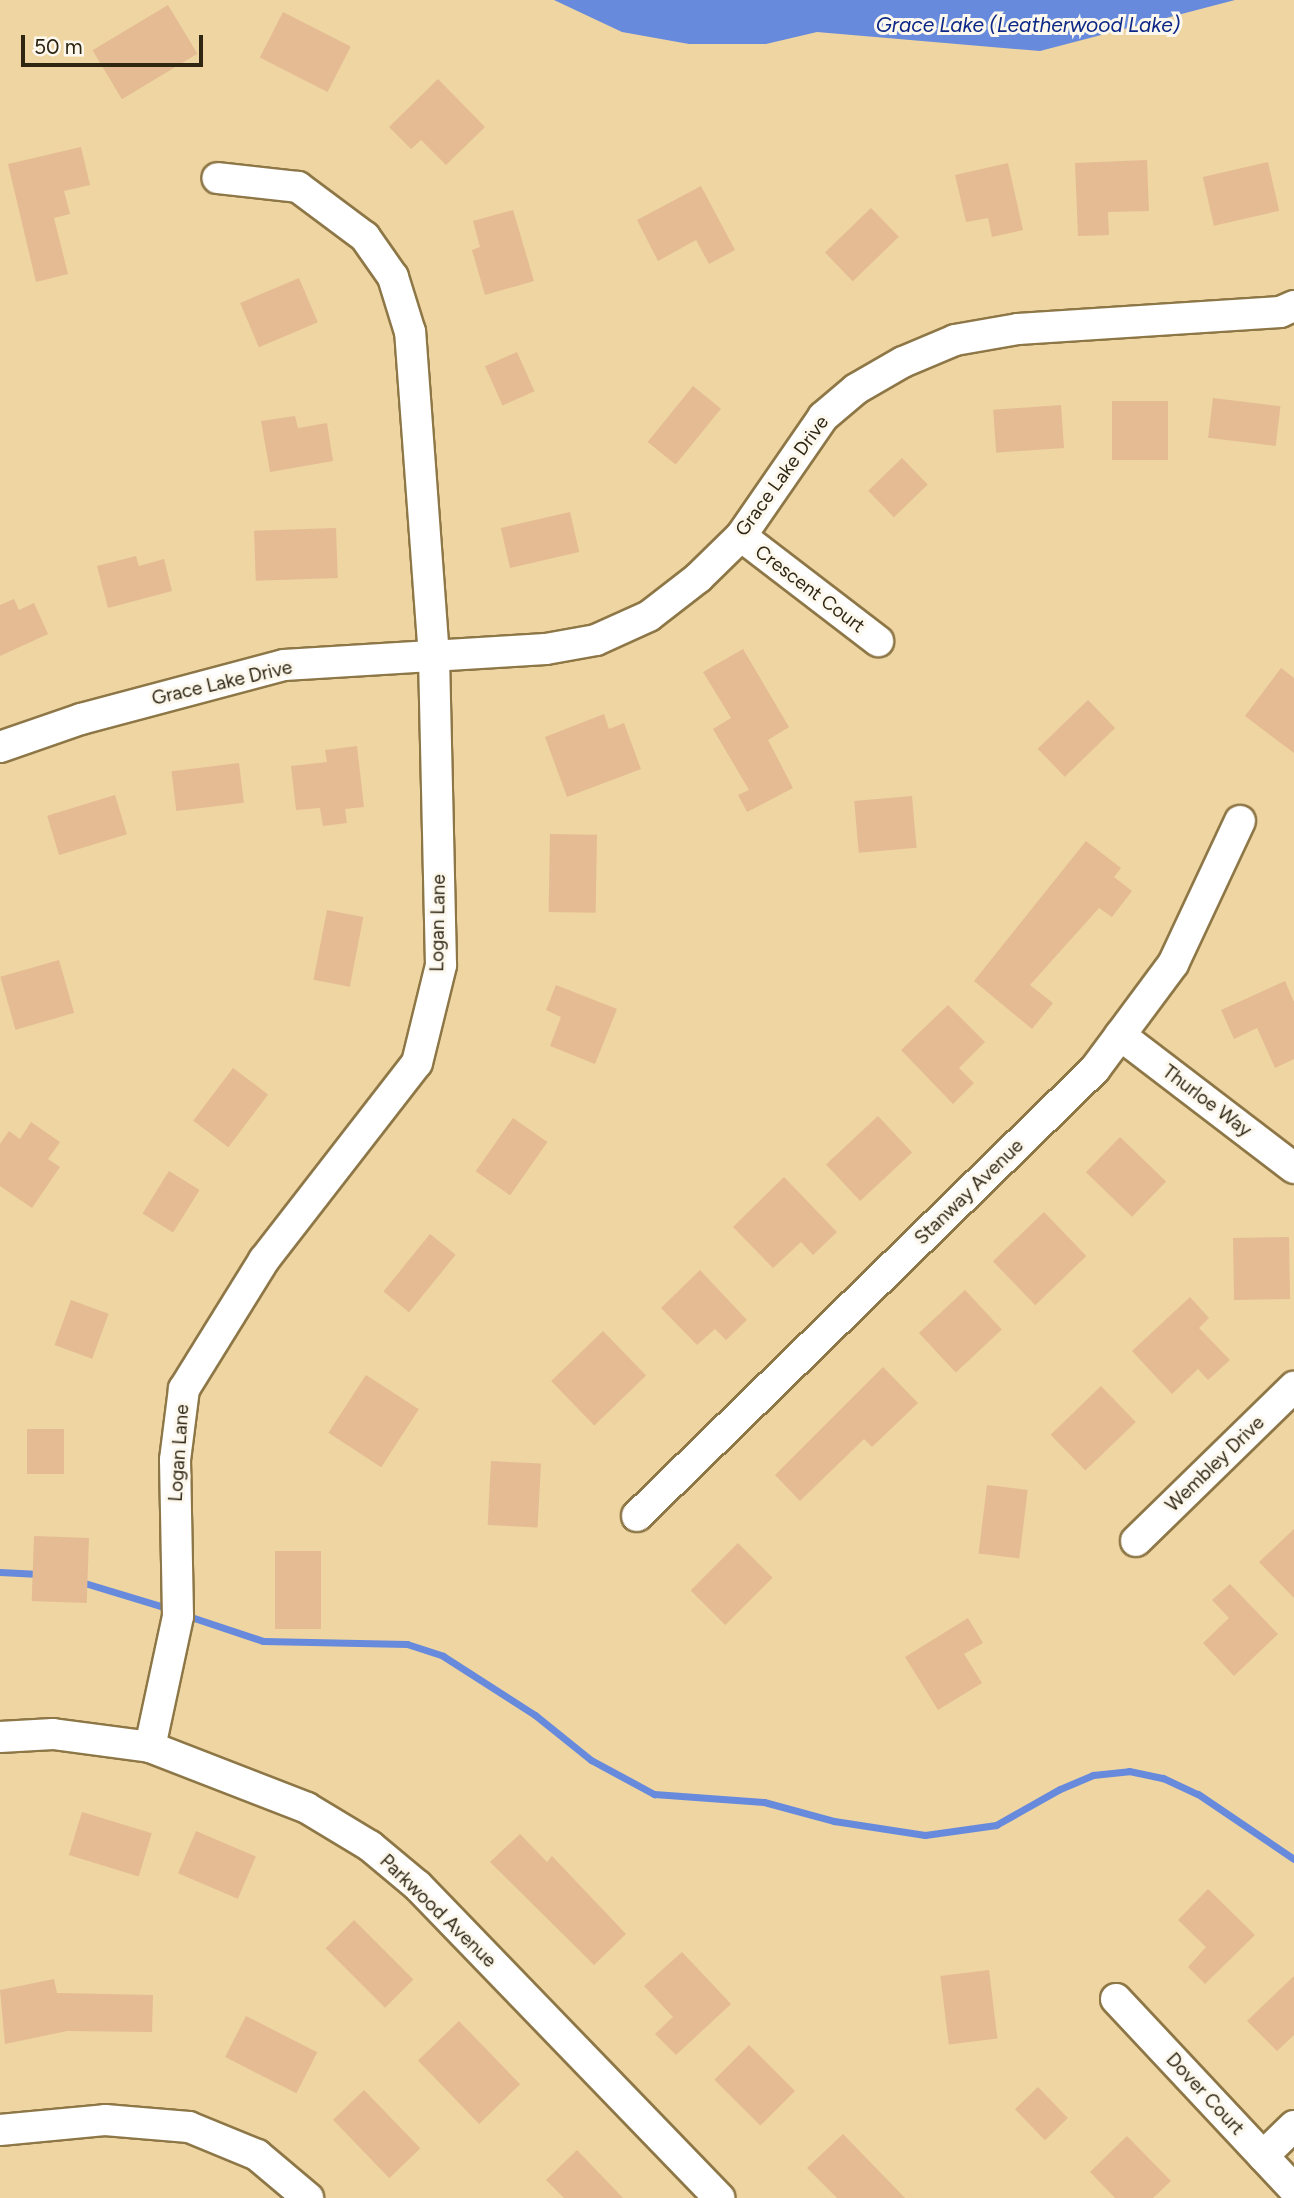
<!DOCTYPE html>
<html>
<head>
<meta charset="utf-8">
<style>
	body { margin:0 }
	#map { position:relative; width:1294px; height:2198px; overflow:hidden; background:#eed5a2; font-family:Figtree,sans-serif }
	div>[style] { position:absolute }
	.water>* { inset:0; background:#678add }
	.stream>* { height:7px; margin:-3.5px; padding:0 3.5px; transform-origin:3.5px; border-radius:3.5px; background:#678add }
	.building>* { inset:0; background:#e5bb93; transform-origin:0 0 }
	.roads { filter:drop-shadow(2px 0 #8e7747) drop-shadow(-2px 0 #8e7747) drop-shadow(0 2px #8e7747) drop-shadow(0 -2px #8e7747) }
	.minor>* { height:30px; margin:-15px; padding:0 15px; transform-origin:15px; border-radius:15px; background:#fff }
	span { translate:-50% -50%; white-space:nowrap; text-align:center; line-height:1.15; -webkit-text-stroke:6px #fdf8ee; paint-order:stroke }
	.street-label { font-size:19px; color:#2f2612 }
	.water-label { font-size:21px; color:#0c2786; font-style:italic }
	.scale { position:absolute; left:21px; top:35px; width:182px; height:32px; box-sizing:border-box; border:4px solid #2f2612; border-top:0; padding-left:9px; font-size:21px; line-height:24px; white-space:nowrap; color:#2f2612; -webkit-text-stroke:5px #fdf8ee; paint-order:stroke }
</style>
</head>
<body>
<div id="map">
	<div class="water">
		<i style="clip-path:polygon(554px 0,1235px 0,1040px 51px,817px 32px,766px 44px,689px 44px,622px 32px)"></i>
	</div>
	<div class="stream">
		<i style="left:0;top:1572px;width:39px;rotate:3deg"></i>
		<i style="left:78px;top:1581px;width:97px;rotate:16.8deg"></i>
		<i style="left:185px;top:1615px;width:82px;rotate:18.4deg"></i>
		<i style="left:263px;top:1641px;width:144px;rotate:1.2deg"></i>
		<i style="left:407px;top:1644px;width:38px;rotate:18deg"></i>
		<i style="left:443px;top:1656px;width:109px;rotate:32.7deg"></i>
		<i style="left:535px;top:1715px;width:72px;rotate:38.8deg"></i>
		<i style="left:591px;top:1760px;width:72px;rotate:28.4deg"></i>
		<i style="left:654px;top:1794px;width:110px;rotate:4.2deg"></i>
		<i style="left:764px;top:1802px;width:73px;rotate:15.2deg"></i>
		<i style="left:834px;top:1821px;width:92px;rotate:8.7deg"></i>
		<i style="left:925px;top:1835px;width:72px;rotate:-8deg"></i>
		<i style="left:996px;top:1825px;width:73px;rotate:-29.4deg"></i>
		<i style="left:1060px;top:1789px;width:36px;rotate:-23deg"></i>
		<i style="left:1093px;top:1775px;width:36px;rotate:-6deg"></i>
		<i style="left:1129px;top:1771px;width:35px;rotate:12deg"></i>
		<i style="left:1163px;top:1778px;width:38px;rotate:25deg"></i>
		<i style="left:1198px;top:1794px;width:116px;rotate:34.1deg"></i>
	</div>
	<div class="building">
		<i style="left:168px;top:5px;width:57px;height:88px;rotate:59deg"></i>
		<i style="left:283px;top:12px;width:76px;height:51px;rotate:27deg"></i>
		<i style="clip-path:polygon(438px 79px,485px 127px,446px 165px,421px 140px,411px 149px,389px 127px)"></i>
		<i style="clip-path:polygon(81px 147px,90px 185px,64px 191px,70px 214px,54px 218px,68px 274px,36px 282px,8px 164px)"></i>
		<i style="clip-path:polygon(1147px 160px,1149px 211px,1108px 212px,1109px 235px,1078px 236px,1075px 163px)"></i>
		<i style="left:1268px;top:162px;width:50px;height:67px;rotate:77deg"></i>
		<i style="clip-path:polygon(1008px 163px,1023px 230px,992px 237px,988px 218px,966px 222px,955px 175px)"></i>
		<i style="clip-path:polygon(701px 186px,735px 250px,709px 264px,696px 240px,658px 261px,637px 220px)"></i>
		<i style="left:871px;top:208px;width:40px;height:64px;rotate:46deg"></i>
		<i style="clip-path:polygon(513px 210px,534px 281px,485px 295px,472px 250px,480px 247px,473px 221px)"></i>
		<i style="left:299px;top:278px;width:48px;height:64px;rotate:67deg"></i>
		<i style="left:517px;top:352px;width:43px;height:35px;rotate:66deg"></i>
		<i style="left:693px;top:386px;width:36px;height:72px;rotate:39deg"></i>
		<i style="left:1213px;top:398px;width:68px;height:40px;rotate:7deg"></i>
		<i style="left:1112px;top:401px;width:56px;height:59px"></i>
		<i style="left:1061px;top:405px;width:43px;height:68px;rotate:86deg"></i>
		<i style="clip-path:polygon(295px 416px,298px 428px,327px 423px,333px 461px,270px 472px,261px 421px)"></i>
		<i style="left:902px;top:458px;width:37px;height:47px;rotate:46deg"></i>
		<i style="left:570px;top:512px;width:41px;height:71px;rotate:77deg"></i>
		<i style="left:336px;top:528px;width:50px;height:82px;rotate:88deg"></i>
		<i style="clip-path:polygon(136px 556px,139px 566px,164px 559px,172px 591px,108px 608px,97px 566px)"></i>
		<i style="clip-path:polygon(14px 599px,19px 610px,34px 603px,48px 634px,0 656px,0 605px)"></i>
		<i style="clip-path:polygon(743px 649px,789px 727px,768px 740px,793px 788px,747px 812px,738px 795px,749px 790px,713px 729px,731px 718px,703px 672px)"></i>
		<i style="clip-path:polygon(1281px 668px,1294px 678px,1294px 753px,1245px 716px)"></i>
		<i style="left:1088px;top:700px;width:39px;height:70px;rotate:46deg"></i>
		<i style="clip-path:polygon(604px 714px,609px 729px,624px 723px,641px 769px,567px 797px,545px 737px)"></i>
		<i style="clip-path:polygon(357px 746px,364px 807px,345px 809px,347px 823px,323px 826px,320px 808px,296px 810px,291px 766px,327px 762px,325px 750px)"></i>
		<i style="left:239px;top:763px;width:40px;height:68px;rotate:83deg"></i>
		<i style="left:115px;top:795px;width:41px;height:71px;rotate:73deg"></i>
		<i style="left:912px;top:796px;width:52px;height:58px;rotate:85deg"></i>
		<i style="left:550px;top:834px;width:47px;height:78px;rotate:1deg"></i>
		<i style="clip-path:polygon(1086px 841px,1121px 868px,1114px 877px,1132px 891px,1112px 917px,1099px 908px,1030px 985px,1053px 1003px,1032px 1029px,974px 981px)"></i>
		<i style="left:327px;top:910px;width:37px;height:71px;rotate:11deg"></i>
		<i style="left:59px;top:960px;width:55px;height:61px;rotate:74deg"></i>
		<i style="clip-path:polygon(1285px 981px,1294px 1002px,1294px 1059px,1275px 1068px,1257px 1028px,1234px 1039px,1221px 1010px)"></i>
		<i style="clip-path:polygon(556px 985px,617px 1009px,595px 1064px,550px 1046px,561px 1017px,546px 1010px)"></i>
		<i style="clip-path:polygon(948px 1005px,985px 1042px,959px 1068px,974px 1083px,953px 1104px,901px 1050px)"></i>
		<i style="left:233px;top:1068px;width:44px;height:66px;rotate:37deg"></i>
		<i style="left:878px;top:1116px;width:50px;height:71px;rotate:47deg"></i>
		<i style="left:513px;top:1118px;width:42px;height:65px;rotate:35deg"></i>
		<i style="clip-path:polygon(31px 1122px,60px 1142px,48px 1159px,60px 1167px,32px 1208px,0 1186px,0 1144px,9px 1131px,20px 1139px)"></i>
		<i style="left:1120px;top:1137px;width:64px;height:49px;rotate:44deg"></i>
		<i style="left:169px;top:1171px;width:36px;height:50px;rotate:32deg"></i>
		<i style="clip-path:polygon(784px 1177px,837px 1232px,813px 1255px,801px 1242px,773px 1268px,733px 1227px)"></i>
		<i style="left:1044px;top:1212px;width:61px;height:71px;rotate:46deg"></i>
		<i style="left:430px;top:1234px;width:33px;height:74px;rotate:39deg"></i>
		<i style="left:1289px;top:1237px;width:62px;height:56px;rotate:89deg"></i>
		<i style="clip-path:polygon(700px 1270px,747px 1320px,726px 1340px,715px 1329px,697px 1345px,661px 1308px)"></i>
		<i style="left:965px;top:1290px;width:54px;height:63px;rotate:47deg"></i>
		<i style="clip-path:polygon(1190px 1297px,1209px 1318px,1199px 1328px,1230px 1360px,1208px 1380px,1198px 1369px,1172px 1394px,1132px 1351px)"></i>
		<i style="left:71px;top:1300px;width:40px;height:48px;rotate:20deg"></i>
		<i style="left:603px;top:1331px;width:62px;height:72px;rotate:46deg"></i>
		<i style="clip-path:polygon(883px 1367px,918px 1403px,872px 1447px,864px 1439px,800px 1501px,775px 1475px)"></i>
		<i style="left:366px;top:1375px;width:63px;height:69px;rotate:33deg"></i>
		<i style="left:1101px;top:1386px;width:50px;height:70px;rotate:46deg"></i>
		<i style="left:27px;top:1429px;width:37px;height:45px"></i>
		<i style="left:491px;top:1461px;width:50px;height:64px;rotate:3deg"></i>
		<i style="left:987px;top:1485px;width:41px;height:69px;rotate:7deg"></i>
		<i style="clip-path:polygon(1294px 1529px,1294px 1598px,1259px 1562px)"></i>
		<i style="left:34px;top:1536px;width:55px;height:65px;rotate:2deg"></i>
		<i style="left:738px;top:1543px;width:49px;height:67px;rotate:45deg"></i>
		<i style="left:275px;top:1551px;width:46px;height:78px"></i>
		<i style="clip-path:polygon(1230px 1584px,1278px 1634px,1234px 1676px,1203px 1643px,1229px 1618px,1212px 1600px)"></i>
		<i style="clip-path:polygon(968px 1618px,983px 1643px,964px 1654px,982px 1683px,938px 1710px,905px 1657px)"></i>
		<i style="left:82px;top:1812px;width:73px;height:45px;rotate:17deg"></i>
		<i style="left:196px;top:1831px;width:65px;height:46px;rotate:23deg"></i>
		<i style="clip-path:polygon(520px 1834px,547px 1862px,552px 1856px,626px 1934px,594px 1965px,490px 1862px)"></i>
		<i style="clip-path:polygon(1208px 1889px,1255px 1935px,1205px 1984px,1188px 1967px,1206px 1947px,1178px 1920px)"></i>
		<i style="left:354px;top:1920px;width:84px;height:40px;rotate:45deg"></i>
		<i style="clip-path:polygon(682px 1952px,731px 2004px,676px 2055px,655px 2034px,673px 2017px,644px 1986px)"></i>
		<i style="left:989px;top:1970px;width:69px;height:49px;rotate:83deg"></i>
		<i style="clip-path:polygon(1294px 1976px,1294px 2035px,1277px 2051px,1247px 2021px)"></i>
		<i style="clip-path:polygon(54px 1979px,57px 1993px,153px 1995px,152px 2032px,67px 2031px,5px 2044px,0 1990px)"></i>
		<i style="left:246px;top:2016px;width:80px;height:46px;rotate:27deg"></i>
		<i style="left:459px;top:2021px;width:88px;height:57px;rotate:46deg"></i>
		<i style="left:749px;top:2045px;width:65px;height:49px;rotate:45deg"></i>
		<i style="left:1038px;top:2087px;width:43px;height:32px;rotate:46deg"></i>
		<i style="left:364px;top:2090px;width:81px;height:43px;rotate:46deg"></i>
		<i style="clip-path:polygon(843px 2134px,905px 2198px,837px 2198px,807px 2168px)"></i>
		<i style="clip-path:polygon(1127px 2136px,1171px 2181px,1153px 2198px,1115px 2198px,1090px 2172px)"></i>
		<i style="clip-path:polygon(577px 2150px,623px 2198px,564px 2198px,546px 2180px)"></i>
	</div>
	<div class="roads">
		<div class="minor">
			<i style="left:741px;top:536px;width:173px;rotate:37.5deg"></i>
			<i style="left:0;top:747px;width:86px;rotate:-19.1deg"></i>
			<i style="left:81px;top:719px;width:210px;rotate:-14.9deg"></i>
			<i style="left:284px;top:665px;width:262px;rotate:-3.5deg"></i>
			<i style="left:546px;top:649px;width:51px;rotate:-10.2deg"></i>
			<i style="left:596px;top:640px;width:58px;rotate:-24.4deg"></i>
			<i style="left:649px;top:616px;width:62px;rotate:-37.8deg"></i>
			<i style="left:698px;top:578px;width:60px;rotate:-44.3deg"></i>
			<i style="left:741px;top:536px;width:145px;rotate:-55.4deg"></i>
			<i style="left:823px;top:417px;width:43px;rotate:-40.3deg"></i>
			<i style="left:856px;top:389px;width:54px;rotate:-29.9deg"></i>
			<i style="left:903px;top:362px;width:56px;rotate:-22.9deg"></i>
			<i style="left:955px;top:340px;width:64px;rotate:-9.9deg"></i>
			<i style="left:1018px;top:329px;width:263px;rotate:-3.7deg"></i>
			<i style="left:1280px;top:312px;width:15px;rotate:-23deg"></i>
			<i style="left:1120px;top:1035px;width:219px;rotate:37.4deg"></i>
			<i style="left:637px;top:1516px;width:640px;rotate:-44.3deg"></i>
			<i style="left:1095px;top:1069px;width:131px;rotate:-53.4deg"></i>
			<i style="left:1173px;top:964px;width:158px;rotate:-64.9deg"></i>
			<i style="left:1136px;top:1541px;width:221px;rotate:-44.3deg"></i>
			<i style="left:0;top:1737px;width:53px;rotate:-3.2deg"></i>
			<i style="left:53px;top:1734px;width:98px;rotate:7.6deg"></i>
			<i style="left:150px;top:1747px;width:168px;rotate:21.2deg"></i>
			<i style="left:307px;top:1808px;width:74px;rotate:31.1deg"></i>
			<i style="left:370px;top:1846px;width:62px;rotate:39.8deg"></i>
			<i style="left:418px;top:1886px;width:434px;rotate:46deg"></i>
			<i style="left:150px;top:1747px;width:134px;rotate:-77.9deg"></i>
			<i style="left:178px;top:1616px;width:156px;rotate:-91.1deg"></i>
			<i style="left:175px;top:1460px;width:72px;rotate:-82.8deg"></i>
			<i style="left:184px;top:1389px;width:152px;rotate:-58.2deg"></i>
			<i style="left:264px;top:1260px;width:249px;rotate:-52.2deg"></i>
			<i style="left:417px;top:1063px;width:101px;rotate:-76.2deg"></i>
			<i style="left:441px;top:965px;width:308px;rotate:-91.3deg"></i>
			<i style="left:434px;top:657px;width:326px;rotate:-94.2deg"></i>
			<i style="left:410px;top:332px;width:58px;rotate:-107.2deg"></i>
			<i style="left:393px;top:277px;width:49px;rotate:-125deg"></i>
			<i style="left:365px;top:237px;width:84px;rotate:-143.3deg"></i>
			<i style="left:298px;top:187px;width:81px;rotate:-173.7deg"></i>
			<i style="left:1116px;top:1999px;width:260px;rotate:46.9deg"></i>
			<i style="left:0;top:2130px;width:105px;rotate:-5.4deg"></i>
			<i style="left:105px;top:2120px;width:84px;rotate:4.8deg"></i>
			<i style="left:189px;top:2127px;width:74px;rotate:22.4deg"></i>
			<i style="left:257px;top:2155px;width:67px;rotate:40.1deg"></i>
			<i style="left:1263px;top:2156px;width:43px;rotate:-44.1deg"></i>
		</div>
	</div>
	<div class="street-label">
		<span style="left:782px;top:476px;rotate:-54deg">Grace Lake Drive</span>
		<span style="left:810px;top:589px;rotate:37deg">Crescent Court</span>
		<span style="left:222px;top:683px;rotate:-13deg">Grace Lake Drive</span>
		<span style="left:438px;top:923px;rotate:-89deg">Logan Lane</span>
		<span style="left:1207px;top:1101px;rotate:37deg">Thurloe Way</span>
		<span style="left:969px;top:1192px;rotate:-44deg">Stanway Avenue</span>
		<span style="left:179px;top:1453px;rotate:-86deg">Logan Lane</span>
		<span style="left:1215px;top:1464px;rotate:-44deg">Wembley Drive</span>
		<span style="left:438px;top:1911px;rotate:44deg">Parkwood Avenue</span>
		<span style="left:1205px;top:2094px;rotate:47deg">Dover Court</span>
	</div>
	<div class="water-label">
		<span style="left:1028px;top:25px">Grace Lake (Leatherwood Lake)</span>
	</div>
	<div class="scale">50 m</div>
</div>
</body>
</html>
